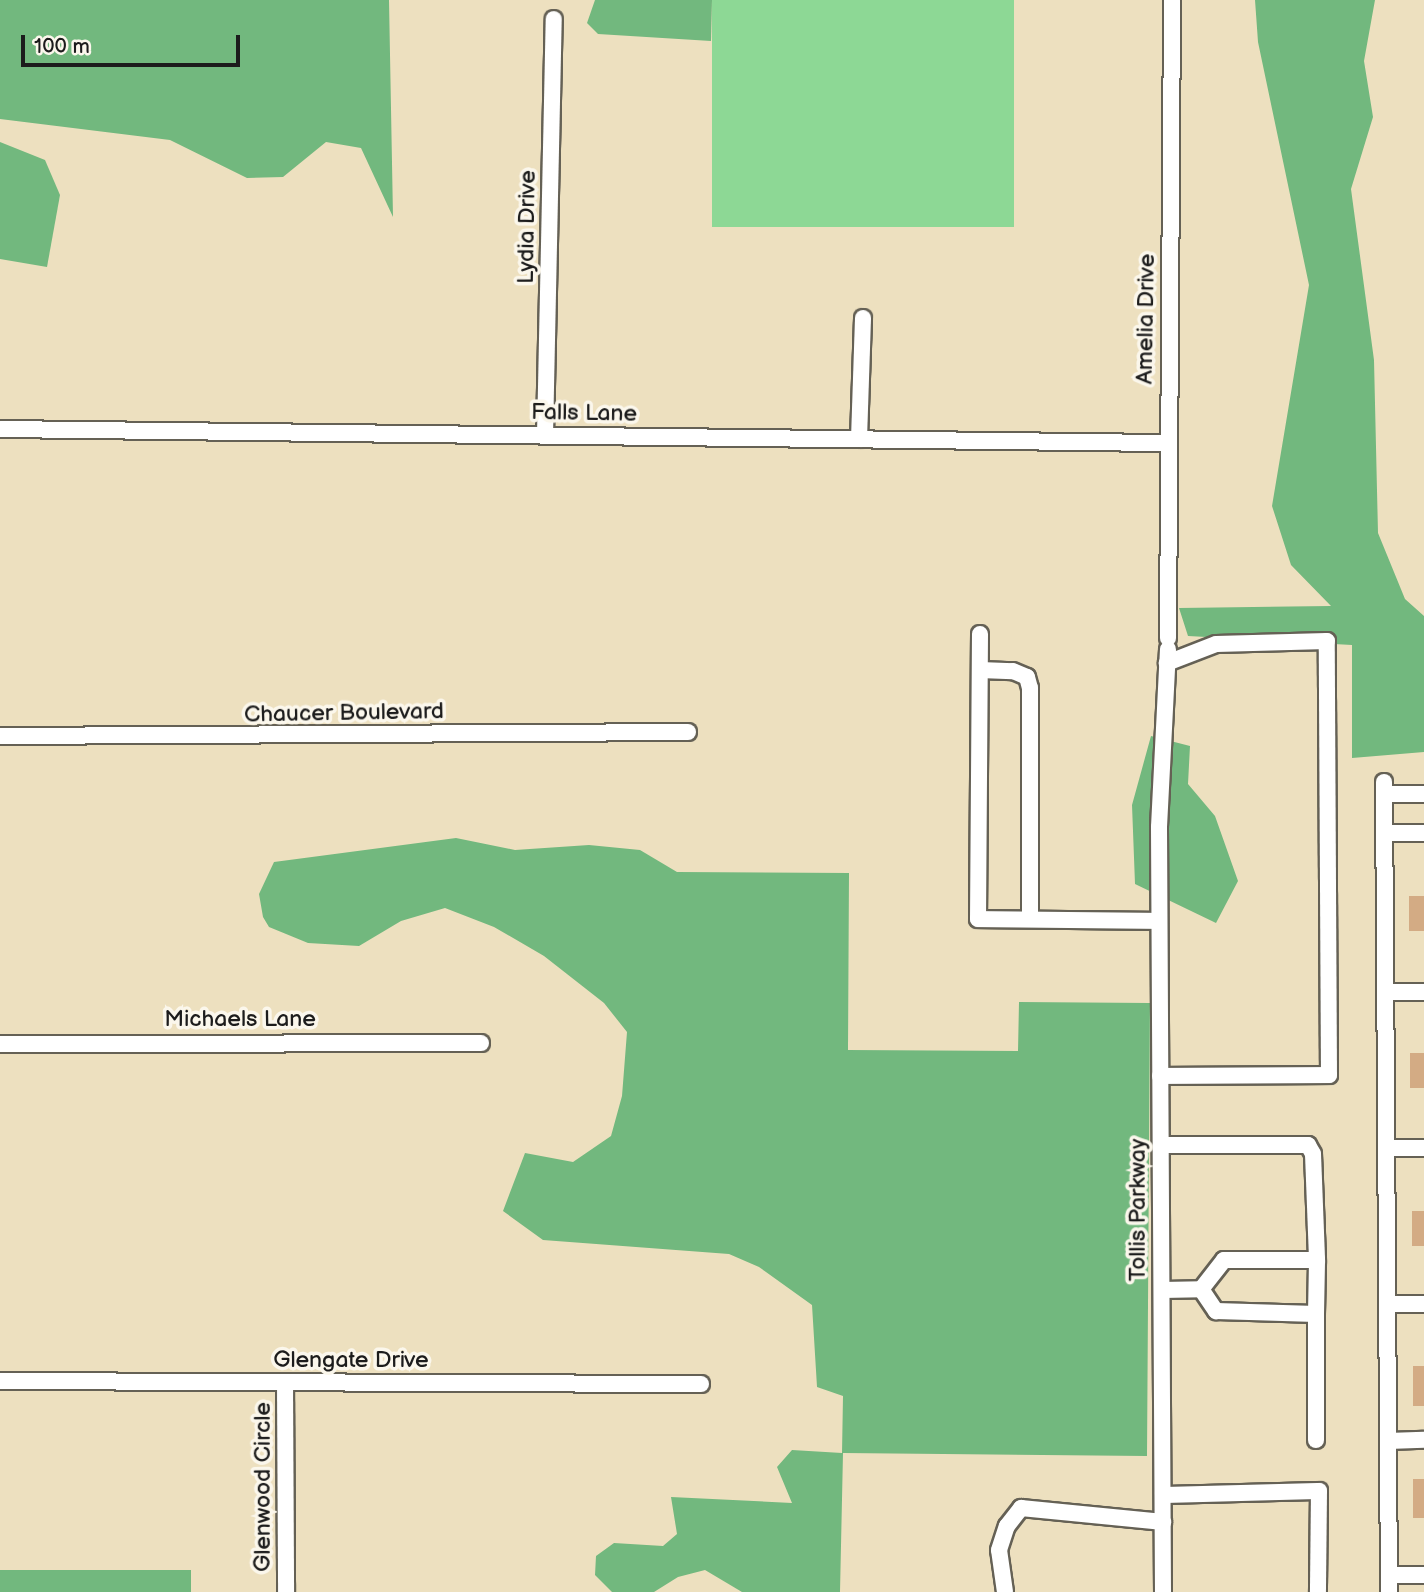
<!DOCTYPE html>
<html>
<head>
<meta charset="utf-8">
<style>
	body { margin:0 }
	#map { position:relative; width:1424px; height:1592px; overflow:hidden; background:#ede0bf; font-family:"Balsamiq Sans",sans-serif }
	div>[style] { position:absolute }
	.green>* { inset:0; background:#8dd895; transform-origin:0 0 }
	.forest>* { inset:0; background:#72b87e; transform-origin:0 0 }
	.building>* { inset:0; background:#d3ab84; transform-origin:0 0 }
	.roads { filter:drop-shadow(2px 0 #656155) drop-shadow(-2px 0 #656155) drop-shadow(0 2px #656155) drop-shadow(0 -2px #656155) }
	.minor>* { height:16px; margin:-8px; padding:0 8px; transform-origin:8px; border-radius:8px; background:#fff }
	span { translate:-50% -50%; white-space:nowrap; text-align:center; line-height:1.15; -webkit-text-stroke:7px #fbf7ec; paint-order:stroke }
	.street-label { font-size:23px; color:#1c1c1c }
	.scale { position:absolute; left:21px; top:35px; width:219px; height:32px; box-sizing:border-box; border:4px solid #1c1c1c; border-top:0; padding-left:9px; font-size:21px; line-height:24px; white-space:nowrap; color:#1c1c1c; -webkit-text-stroke:5px #fbf7ec; paint-order:stroke }
</style>
</head>
<body>
<div id="map">
	<div class="green">
		<i style="left:712px;top:0;width:302px;height:227px"></i>
	</div>
	<div class="forest">
		<i style="clip-path:polygon(0 0,389px 0,393px 217px,361px 148px,326px 142px,283px 177px,247px 178px,170px 140px,0 119px)"></i>
		<i style="clip-path:polygon(595px 0,712px 0,711px 41px,598px 34px,587px 23px)"></i>
		<i style="clip-path:polygon(1255px 0,1375px 0,1364px 61px,1373px 117px,1351px 189px,1374px 360px,1378px 533px,1405px 599px,1424px 616px,1424px 752px,1352px 758px,1352px 645px,1188px 636px,1179px 608px,1331px 606px,1291px 565px,1272px 506px,1309px 285px,1258px 42px)"></i>
		<i style="clip-path:polygon(0 142px,45px 160px,60px 195px,47px 267px,0 259px)"></i>
		<i style="clip-path:polygon(1151px 736px,1190px 746px,1188px 784px,1215px 816px,1238px 881px,1216px 923px,1135px 884px,1132px 805px)"></i>
		<i style="clip-path:polygon(456px 838px,515px 850px,589px 845px,640px 850px,677px 872px,849px 873px,848px 1050px,1018px 1051px,1019px 1002px,1150px 1003px,1147px 1456px,843px 1453px,840px 1592px,742px 1592px,705px 1570px,678px 1577px,654px 1592px,612px 1592px,595px 1575px,596px 1556px,614px 1543px,663px 1546px,677px 1534px,671px 1497px,792px 1503px,777px 1467px,792px 1450px,842px 1453px,843px 1396px,817px 1387px,812px 1305px,759px 1267px,729px 1254px,543px 1240px,503px 1211px,525px 1153px,573px 1162px,611px 1136px,622px 1096px,627px 1032px,604px 1003px,544px 956px,494px 927px,445px 908px,401px 921px,359px 946px,308px 943px,269px 927px,263px 917px,259px 894px,274px 862px)"></i>
		<i style="left:0;top:1570px;width:191px;height:22px"></i>
	</div>
	<div class="building">
		<i style="left:1409px;top:896px;width:15px;height:35px"></i>
		<i style="left:1424px;top:1053px;width:35px;height:14px;rotate:90deg"></i>
		<i style="left:1412px;top:1211px;width:12px;height:35px"></i>
		<i style="left:1424px;top:1366px;width:40px;height:11px;rotate:90deg"></i>
		<i style="left:1413px;top:1479px;width:11px;height:39px"></i>
	</div>
	<div class="roads">
		<div class="minor">
			<i style="left:0;top:429px;width:1168px;rotate:0.69deg"></i>
			<i style="left:545px;top:435px;width:416px;rotate:-88.8deg"></i>
			<i style="left:859px;top:439px;width:121px;rotate:-88.1deg"></i>
			<i style="left:980px;top:634px;width:285px;rotate:90.4deg"></i>
			<i style="left:978px;top:919px;width:181px;rotate:0.6deg"></i>
			<i style="left:1168px;top:638px;width:638px;rotate:-89.64deg"></i>
			<i style="left:980px;top:670px;width:33px;rotate:2deg"></i>
			<i style="left:1013px;top:671px;width:15px;rotate:23deg"></i>
			<i style="left:1027px;top:677px;width:11px;rotate:75deg"></i>
			<i style="left:1030px;top:688px;width:231px;rotate:90deg"></i>
			<i style="left:0;top:736px;width:688px;rotate:-0.33deg"></i>
			<i style="left:1384px;top:782px;width:810px;rotate:89.65deg"></i>
			<i style="left:1384px;top:794px;width:40px"></i>
			<i style="left:1384px;top:833px;width:40px"></i>
			<i style="left:1385px;top:992px;width:39px"></i>
			<i style="left:0;top:1044px;width:481px;rotate:-0.1deg"></i>
			<i style="left:1160px;top:1076px;width:169px;rotate:-0.3deg"></i>
			<i style="left:1329px;top:1075px;width:434px;rotate:-90.3deg"></i>
			<i style="left:1327px;top:641px;width:111px;rotate:178.5deg"></i>
			<i style="left:1216px;top:644px;width:53px;rotate:158.8deg"></i>
			<i style="left:1161px;top:1145px;width:147px"></i>
			<i style="left:1308px;top:1145px;width:10px;rotate:61deg"></i>
			<i style="left:1313px;top:1154px;width:106px;rotate:87.8deg"></i>
			<i style="left:1386px;top:1148px;width:38px"></i>
			<i style="left:1162px;top:1290px;width:39px;rotate:-1deg"></i>
			<i style="left:1201px;top:1289px;width:27px;rotate:56deg"></i>
			<i style="left:1216px;top:1311px;width:100px;rotate:1.7deg"></i>
			<i style="left:1316px;top:1314px;width:54px;rotate:-88.9deg"></i>
			<i style="left:1317px;top:1260px;width:93px;rotate:180deg"></i>
			<i style="left:1224px;top:1260px;width:37px;rotate:128deg"></i>
			<i style="left:1387px;top:1304px;width:37px"></i>
			<i style="left:0;top:1381px;width:701px;rotate:0.25deg"></i>
			<i style="left:285px;top:1383px;width:209px;rotate:89.7deg"></i>
			<i style="left:1316px;top:1440px;width:126px;rotate:-90deg"></i>
			<i style="left:1388px;top:1441px;width:36px;rotate:-2deg"></i>
			<i style="left:1163px;top:1495px;width:156px;rotate:-1.5deg"></i>
			<i style="left:1319px;top:1491px;width:101px;rotate:90.6deg"></i>
			<i style="left:1389px;top:1575px;width:35px"></i>
			<i style="left:1005px;top:1592px;width:42px;rotate:-98.1deg"></i>
			<i style="left:999px;top:1550px;width:25px;rotate:-72deg"></i>
			<i style="left:1007px;top:1526px;width:23px;rotate:-52deg"></i>
			<i style="left:1021px;top:1508px;width:143px;rotate:5.6deg"></i>
			<i style="left:1163px;top:1592px;width:765px;rotate:-90.3deg"></i>
			<i style="left:1159px;top:827px;width:178px;rotate:-87.1deg"></i>
		</div>
	</div>
	<div class="street-label">
		<span style="left:527px;top:227px;rotate:-89deg">Lydia Drive</span>
		<span style="left:1146px;top:319px;rotate:-89deg">Amelia Drive</span>
		<span style="left:584px;top:413px;rotate:1deg">Falls Lane</span>
		<span style="left:344px;top:713px;rotate:-1deg">Chaucer Boulevard</span>
		<span style="left:240px;top:1019px">Michaels Lane</span>
		<span style="left:1138px;top:1210px;rotate:-90deg">Tollis Parkway</span>
		<span style="left:351px;top:1360px">Glengate Drive</span>
		<span style="left:263px;top:1487px;rotate:-90deg">Glenwood Circle</span>
	</div>
	<div class="scale">100 m</div>
</div>
</body>
</html>
